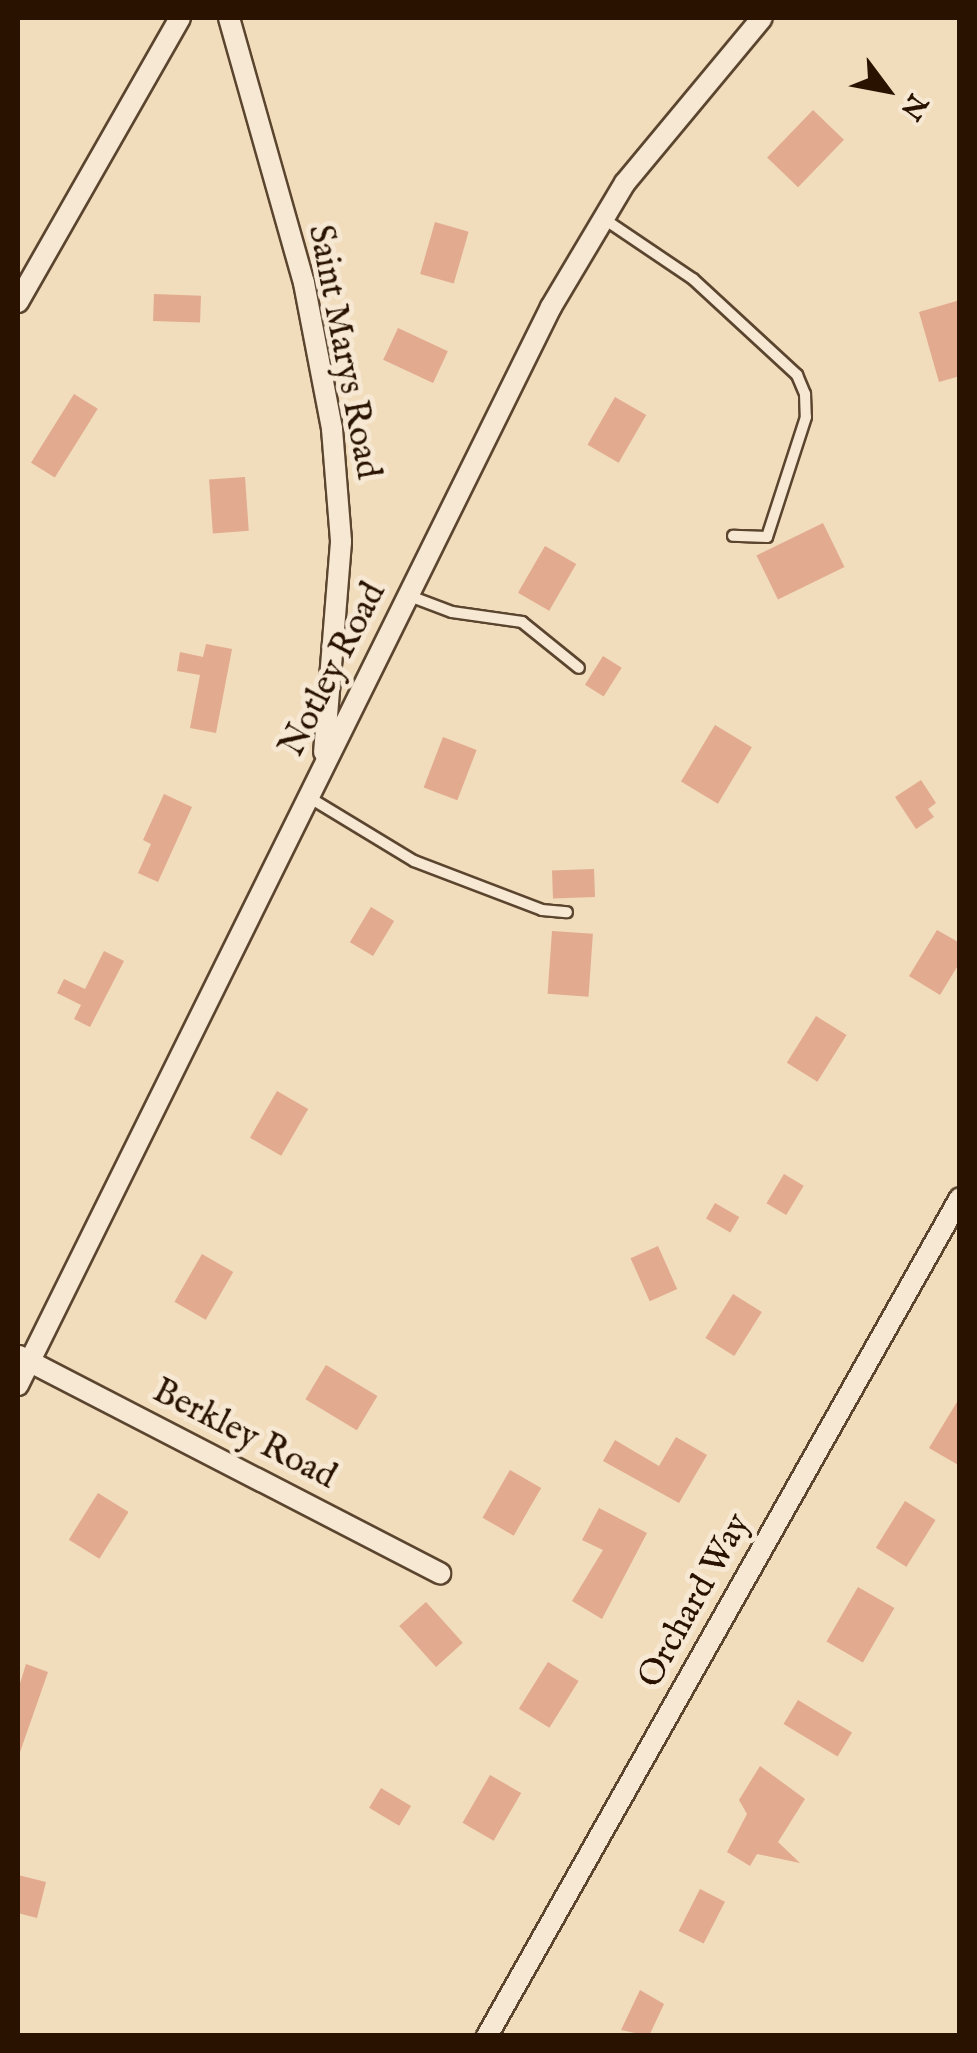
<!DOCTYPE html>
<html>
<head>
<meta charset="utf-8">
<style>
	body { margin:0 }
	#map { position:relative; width:977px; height:2053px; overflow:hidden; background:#f1dcbc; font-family:"IM FELL English",serif }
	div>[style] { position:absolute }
	.building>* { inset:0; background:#e2aa8f; transform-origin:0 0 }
	.roads { filter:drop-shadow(2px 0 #5b452f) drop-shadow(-2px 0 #5b452f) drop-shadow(0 2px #5b452f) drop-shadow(0 -2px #5b452f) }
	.service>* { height:10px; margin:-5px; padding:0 5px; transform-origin:5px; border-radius:5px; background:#f6e8d3 }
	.minor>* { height:20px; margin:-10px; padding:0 10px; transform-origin:10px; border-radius:10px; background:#f6e8d3 }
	span { translate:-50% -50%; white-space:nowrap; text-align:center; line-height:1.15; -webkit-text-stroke:10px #f6e8d3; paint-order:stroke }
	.street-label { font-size:35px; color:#291300 }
	.frame { position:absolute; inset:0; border:20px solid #291300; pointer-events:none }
	.north { position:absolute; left:837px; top:40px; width:100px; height:100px; -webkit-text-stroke:8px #f6e8d3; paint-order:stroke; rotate:122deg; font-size:28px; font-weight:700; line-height:40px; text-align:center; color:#291300 }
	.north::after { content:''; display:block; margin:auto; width:35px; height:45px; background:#291300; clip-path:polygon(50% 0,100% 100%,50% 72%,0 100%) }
</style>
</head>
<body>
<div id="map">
	<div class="building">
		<i style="left:813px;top:110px;width:43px;height:66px;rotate:44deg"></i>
		<i style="left:435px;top:222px;width:35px;height:54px;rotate:16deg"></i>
		<i style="left:154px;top:294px;width:47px;height:27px;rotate:2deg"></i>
		<i style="clip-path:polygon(960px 300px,960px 376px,939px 382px,919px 312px)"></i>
		<i style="left:398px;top:328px;width:55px;height:35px;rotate:25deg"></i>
		<i style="left:74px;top:394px;width:28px;height:81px;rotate:32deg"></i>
		<i style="left:615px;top:397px;width:36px;height:55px;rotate:30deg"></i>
		<i style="left:245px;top:477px;width:54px;height:36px;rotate:86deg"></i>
		<i style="left:823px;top:523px;width:49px;height:74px;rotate:64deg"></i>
		<i style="left:545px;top:546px;width:36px;height:54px;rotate:30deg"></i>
		<i style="clip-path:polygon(206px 644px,232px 649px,216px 733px,190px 728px,200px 675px,177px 671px,180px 652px,203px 657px)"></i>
		<i style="left:603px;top:656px;width:22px;height:34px;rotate:32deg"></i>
		<i style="left:715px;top:725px;width:43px;height:66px;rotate:31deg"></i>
		<i style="left:443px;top:737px;width:36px;height:54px;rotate:21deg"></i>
		<i style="clip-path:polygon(921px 780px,936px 803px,928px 809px,934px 817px,916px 829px,895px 797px)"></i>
		<i style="clip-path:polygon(164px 794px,192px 807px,158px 882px,138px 873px,151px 844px,143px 840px)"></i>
		<i style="left:594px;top:869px;width:28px;height:42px;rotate:88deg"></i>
		<i style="left:371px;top:907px;width:27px;height:41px;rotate:31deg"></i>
		<i style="clip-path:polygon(937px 930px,960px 943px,960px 962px,940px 995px,909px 976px)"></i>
		<i style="left:552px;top:931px;width:41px;height:63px;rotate:4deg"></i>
		<i style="clip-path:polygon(104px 951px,124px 961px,90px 1027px,74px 1019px,81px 1005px,57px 993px,64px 979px,85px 989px)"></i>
		<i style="left:816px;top:1016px;width:36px;height:55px;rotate:32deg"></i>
		<i style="left:277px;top:1091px;width:36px;height:54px;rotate:30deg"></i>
		<i style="left:784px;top:1174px;width:23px;height:34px;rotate:31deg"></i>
		<i style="left:715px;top:1203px;width:28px;height:18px;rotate:30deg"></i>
		<i style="left:658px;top:1246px;width:47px;height:30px;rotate:66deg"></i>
		<i style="left:202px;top:1254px;width:36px;height:55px;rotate:30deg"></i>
		<i style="left:733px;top:1294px;width:34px;height:52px;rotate:32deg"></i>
		<i style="left:326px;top:1365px;width:60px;height:40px;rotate:31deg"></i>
		<i style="clip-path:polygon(960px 1397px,960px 1466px,929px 1448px)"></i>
		<i style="clip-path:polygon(676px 1437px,707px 1455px,679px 1503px,603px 1461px,615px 1440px,659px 1466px)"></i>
		<i style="left:510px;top:1470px;width:36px;height:55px;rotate:30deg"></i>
		<i style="left:98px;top:1493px;width:36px;height:55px;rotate:32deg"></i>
		<i style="left:905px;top:1501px;width:36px;height:55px;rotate:32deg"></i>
		<i style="clip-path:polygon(599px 1508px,647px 1533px,602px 1619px,572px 1601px,603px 1550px,582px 1540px)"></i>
		<i style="left:858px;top:1587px;width:42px;height:63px;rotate:30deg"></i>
		<i style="left:426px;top:1602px;width:55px;height:36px;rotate:48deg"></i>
		<i style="left:548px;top:1662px;width:36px;height:55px;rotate:32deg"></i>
		<i style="clip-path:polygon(26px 1664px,48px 1672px,20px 1752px,18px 1690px)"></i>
		<i style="left:798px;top:1700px;width:63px;height:28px;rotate:31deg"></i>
		<i style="clip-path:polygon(760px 1766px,805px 1799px,778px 1842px,800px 1863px,757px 1854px,750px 1866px,727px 1852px,747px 1814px,739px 1800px)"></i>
		<i style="left:490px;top:1775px;width:36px;height:55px;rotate:30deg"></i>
		<i style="left:381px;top:1788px;width:35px;height:23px;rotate:31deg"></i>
		<i style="clip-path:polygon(18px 1875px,46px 1882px,37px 1918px,18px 1913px)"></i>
		<i style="left:700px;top:1889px;width:28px;height:47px;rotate:27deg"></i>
		<i style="clip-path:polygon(640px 1990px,664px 2004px,649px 2036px,621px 2030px)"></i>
	</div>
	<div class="roads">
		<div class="service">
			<i style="left:604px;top:219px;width:107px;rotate:34deg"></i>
			<i style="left:693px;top:279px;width:142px;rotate:42.7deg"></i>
			<i style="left:797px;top:375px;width:21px;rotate:67deg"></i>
			<i style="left:805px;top:394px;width:23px;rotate:88deg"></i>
			<i style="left:806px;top:417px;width:126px;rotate:108deg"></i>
			<i style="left:767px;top:537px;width:34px;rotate:-178deg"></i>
			<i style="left:407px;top:595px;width:48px;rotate:20.7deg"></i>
			<i style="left:452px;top:612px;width:71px;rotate:8.1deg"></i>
			<i style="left:522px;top:622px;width:73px;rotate:38.9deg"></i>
			<i style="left:307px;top:796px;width:125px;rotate:31.3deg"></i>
			<i style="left:414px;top:861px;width:137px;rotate:20.9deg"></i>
			<i style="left:542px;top:910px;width:25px;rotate:5deg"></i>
		</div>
		<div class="minor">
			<i style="left:229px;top:18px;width:275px;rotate:74.2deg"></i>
			<i style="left:304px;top:283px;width:149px;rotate:79.1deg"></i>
			<i style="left:332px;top:429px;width:113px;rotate:85.4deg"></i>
			<i style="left:341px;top:542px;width:211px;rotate:94.6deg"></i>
			<i style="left:18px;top:302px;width:327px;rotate:-60.3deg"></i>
			<i style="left:19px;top:1356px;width:474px;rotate:27.3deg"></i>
			<i style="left:18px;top:1385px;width:1203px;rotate:-63.69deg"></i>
			<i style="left:551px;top:307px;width:144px;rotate:-59.2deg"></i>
			<i style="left:625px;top:183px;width:214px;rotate:-50.3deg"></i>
			<i style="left:487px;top:2036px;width:962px;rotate:-60.56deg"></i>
		</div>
	</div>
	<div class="street-label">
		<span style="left:343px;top:352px;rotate:79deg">Saint Marys Road</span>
		<span style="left:334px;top:670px;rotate:-63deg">Notley Road</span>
		<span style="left:244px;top:1435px;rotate:27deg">Berkley Road</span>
		<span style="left:695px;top:1601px;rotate:-61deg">Orchard Way</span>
	</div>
	<div class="frame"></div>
	<div class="north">N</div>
</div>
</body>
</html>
